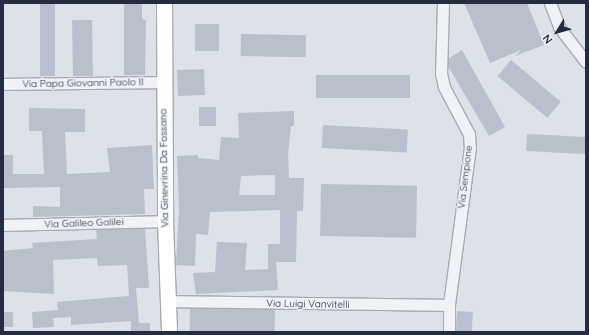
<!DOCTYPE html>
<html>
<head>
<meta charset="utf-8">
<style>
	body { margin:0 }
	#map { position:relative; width:589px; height:335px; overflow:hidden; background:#dde1e8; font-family:Quicksand,sans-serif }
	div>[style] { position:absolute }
	.building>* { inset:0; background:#babfcc; transform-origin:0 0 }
	.roads { filter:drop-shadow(1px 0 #a6abb6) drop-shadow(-1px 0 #a6abb6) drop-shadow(0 1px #a6abb6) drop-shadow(0 -1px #a6abb6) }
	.street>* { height:11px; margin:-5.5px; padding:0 5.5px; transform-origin:5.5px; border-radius:5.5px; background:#f0f2f6 }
	.secondary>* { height:15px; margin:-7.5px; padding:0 7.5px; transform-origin:7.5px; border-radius:7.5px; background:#fff }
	span { translate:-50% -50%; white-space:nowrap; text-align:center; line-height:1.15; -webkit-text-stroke:3px #edf0f6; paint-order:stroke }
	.street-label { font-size:10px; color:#252c40 }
	.frame { position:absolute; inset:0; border:4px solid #252c40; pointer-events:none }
	.north { position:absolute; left:537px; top:12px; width:40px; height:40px; -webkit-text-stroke:3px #edf0f6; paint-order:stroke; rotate:233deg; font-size:11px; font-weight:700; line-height:16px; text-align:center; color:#252c40 }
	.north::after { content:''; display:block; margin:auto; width:14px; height:18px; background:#252c40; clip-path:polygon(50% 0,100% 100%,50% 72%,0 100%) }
</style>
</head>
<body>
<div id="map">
	<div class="building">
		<i style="left:40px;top:3px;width:15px;height:73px"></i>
		<i style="clip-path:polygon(124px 3px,142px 3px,142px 19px,146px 20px,145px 75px,124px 75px)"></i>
		<i style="clip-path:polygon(464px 3px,527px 3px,544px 45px,515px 56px,521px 50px,490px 63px)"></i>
		<i style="left:92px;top:20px;width:56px;height:20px;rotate:89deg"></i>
		<i style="left:195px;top:24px;width:24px;height:27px"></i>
		<i style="left:241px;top:34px;width:65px;height:22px;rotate:1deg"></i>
		<i style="clip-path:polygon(462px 50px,505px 127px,489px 136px,448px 66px,448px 59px)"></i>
		<i style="left:511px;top:60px;width:65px;height:21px;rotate:40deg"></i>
		<i style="left:204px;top:69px;width:26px;height:27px;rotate:88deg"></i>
		<i style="left:316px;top:75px;width:94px;height:23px"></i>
		<i style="left:199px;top:107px;width:17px;height:19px"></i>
		<i style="clip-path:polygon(29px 108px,85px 109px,85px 132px,65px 132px,67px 174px,110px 172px,107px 148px,152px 145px,154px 189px,144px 189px,145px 214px,33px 217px,33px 206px,60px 207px,60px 187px,3px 188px,3px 155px,13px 155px,13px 174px,44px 174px,42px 131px,29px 131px)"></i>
		<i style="clip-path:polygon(evenodd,294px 111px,294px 126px,291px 126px,288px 154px,289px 178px,304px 178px,303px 211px,297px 211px,296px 262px,276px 262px,278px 290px,196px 294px,193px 273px,215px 272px,217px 242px,247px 243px,245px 270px,268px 269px,268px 244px,280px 244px,280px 210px,210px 212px,208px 235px,196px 234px,195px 266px,176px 265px,179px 209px,177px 156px,198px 155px,198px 158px,219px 160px,221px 137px,239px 138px,238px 113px,294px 111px,275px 175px,275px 195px,239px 195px,241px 176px,275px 175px)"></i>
		<i style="left:323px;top:125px;width:85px;height:23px;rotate:3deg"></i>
		<i style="left:527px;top:134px;width:59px;height:17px;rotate:3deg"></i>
		<i style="left:321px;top:184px;width:96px;height:52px;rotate:1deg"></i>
		<i style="clip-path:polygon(145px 228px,149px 288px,136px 288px,139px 323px,150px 323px,150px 332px,131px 332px,131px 321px,71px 325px,71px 317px,53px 318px,54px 327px,33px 328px,32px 312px,58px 310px,57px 302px,129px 296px,127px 265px,98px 266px,97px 258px,53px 260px,54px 294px,3px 291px,3px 251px,33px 248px,32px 243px,97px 239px,96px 230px)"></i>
		<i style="left:190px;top:308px;width:85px;height:24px;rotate:1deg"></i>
		<i style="left:457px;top:311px;width:16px;height:21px;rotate:4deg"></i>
		<i style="left:3px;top:312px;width:10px;height:15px"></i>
	</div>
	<div class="roads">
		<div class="street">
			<i style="left:443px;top:3px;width:70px;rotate:91.6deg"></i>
			<i style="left:441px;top:73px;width:14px;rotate:78deg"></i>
			<i style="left:444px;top:87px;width:53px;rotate:62deg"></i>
			<i style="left:469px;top:134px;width:13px;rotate:86deg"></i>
			<i style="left:470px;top:147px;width:159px;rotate:97.6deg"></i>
			<i style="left:449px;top:305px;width:27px;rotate:90deg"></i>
			<i style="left:550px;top:3px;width:26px;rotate:69deg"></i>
			<i style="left:559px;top:27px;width:44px;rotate:52.4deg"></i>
			<i style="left:3px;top:84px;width:160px;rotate:-0.7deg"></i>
			<i style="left:3px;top:225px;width:162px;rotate:-1.4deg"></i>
			<i style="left:168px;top:301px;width:281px;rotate:0.8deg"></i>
		</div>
		<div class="secondary">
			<i style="left:164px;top:3px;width:218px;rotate:89.7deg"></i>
			<i style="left:165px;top:221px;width:111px;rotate:87.9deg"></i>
		</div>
	</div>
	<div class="street-label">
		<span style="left:83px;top:83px;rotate:-1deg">Via Papa Giovanni Paolo II</span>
		<span style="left:164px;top:168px;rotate:-91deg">Via Ginevrina Da Fossano</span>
		<span style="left:465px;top:177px;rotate:-83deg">Via Sempione</span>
		<span style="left:84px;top:223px;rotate:-2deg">Via Galileo Galilei</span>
		<span style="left:308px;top:304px;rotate:1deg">Via Luigi Vanvitelli</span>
	</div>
	<div class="frame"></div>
	<div class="north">N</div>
</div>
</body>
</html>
